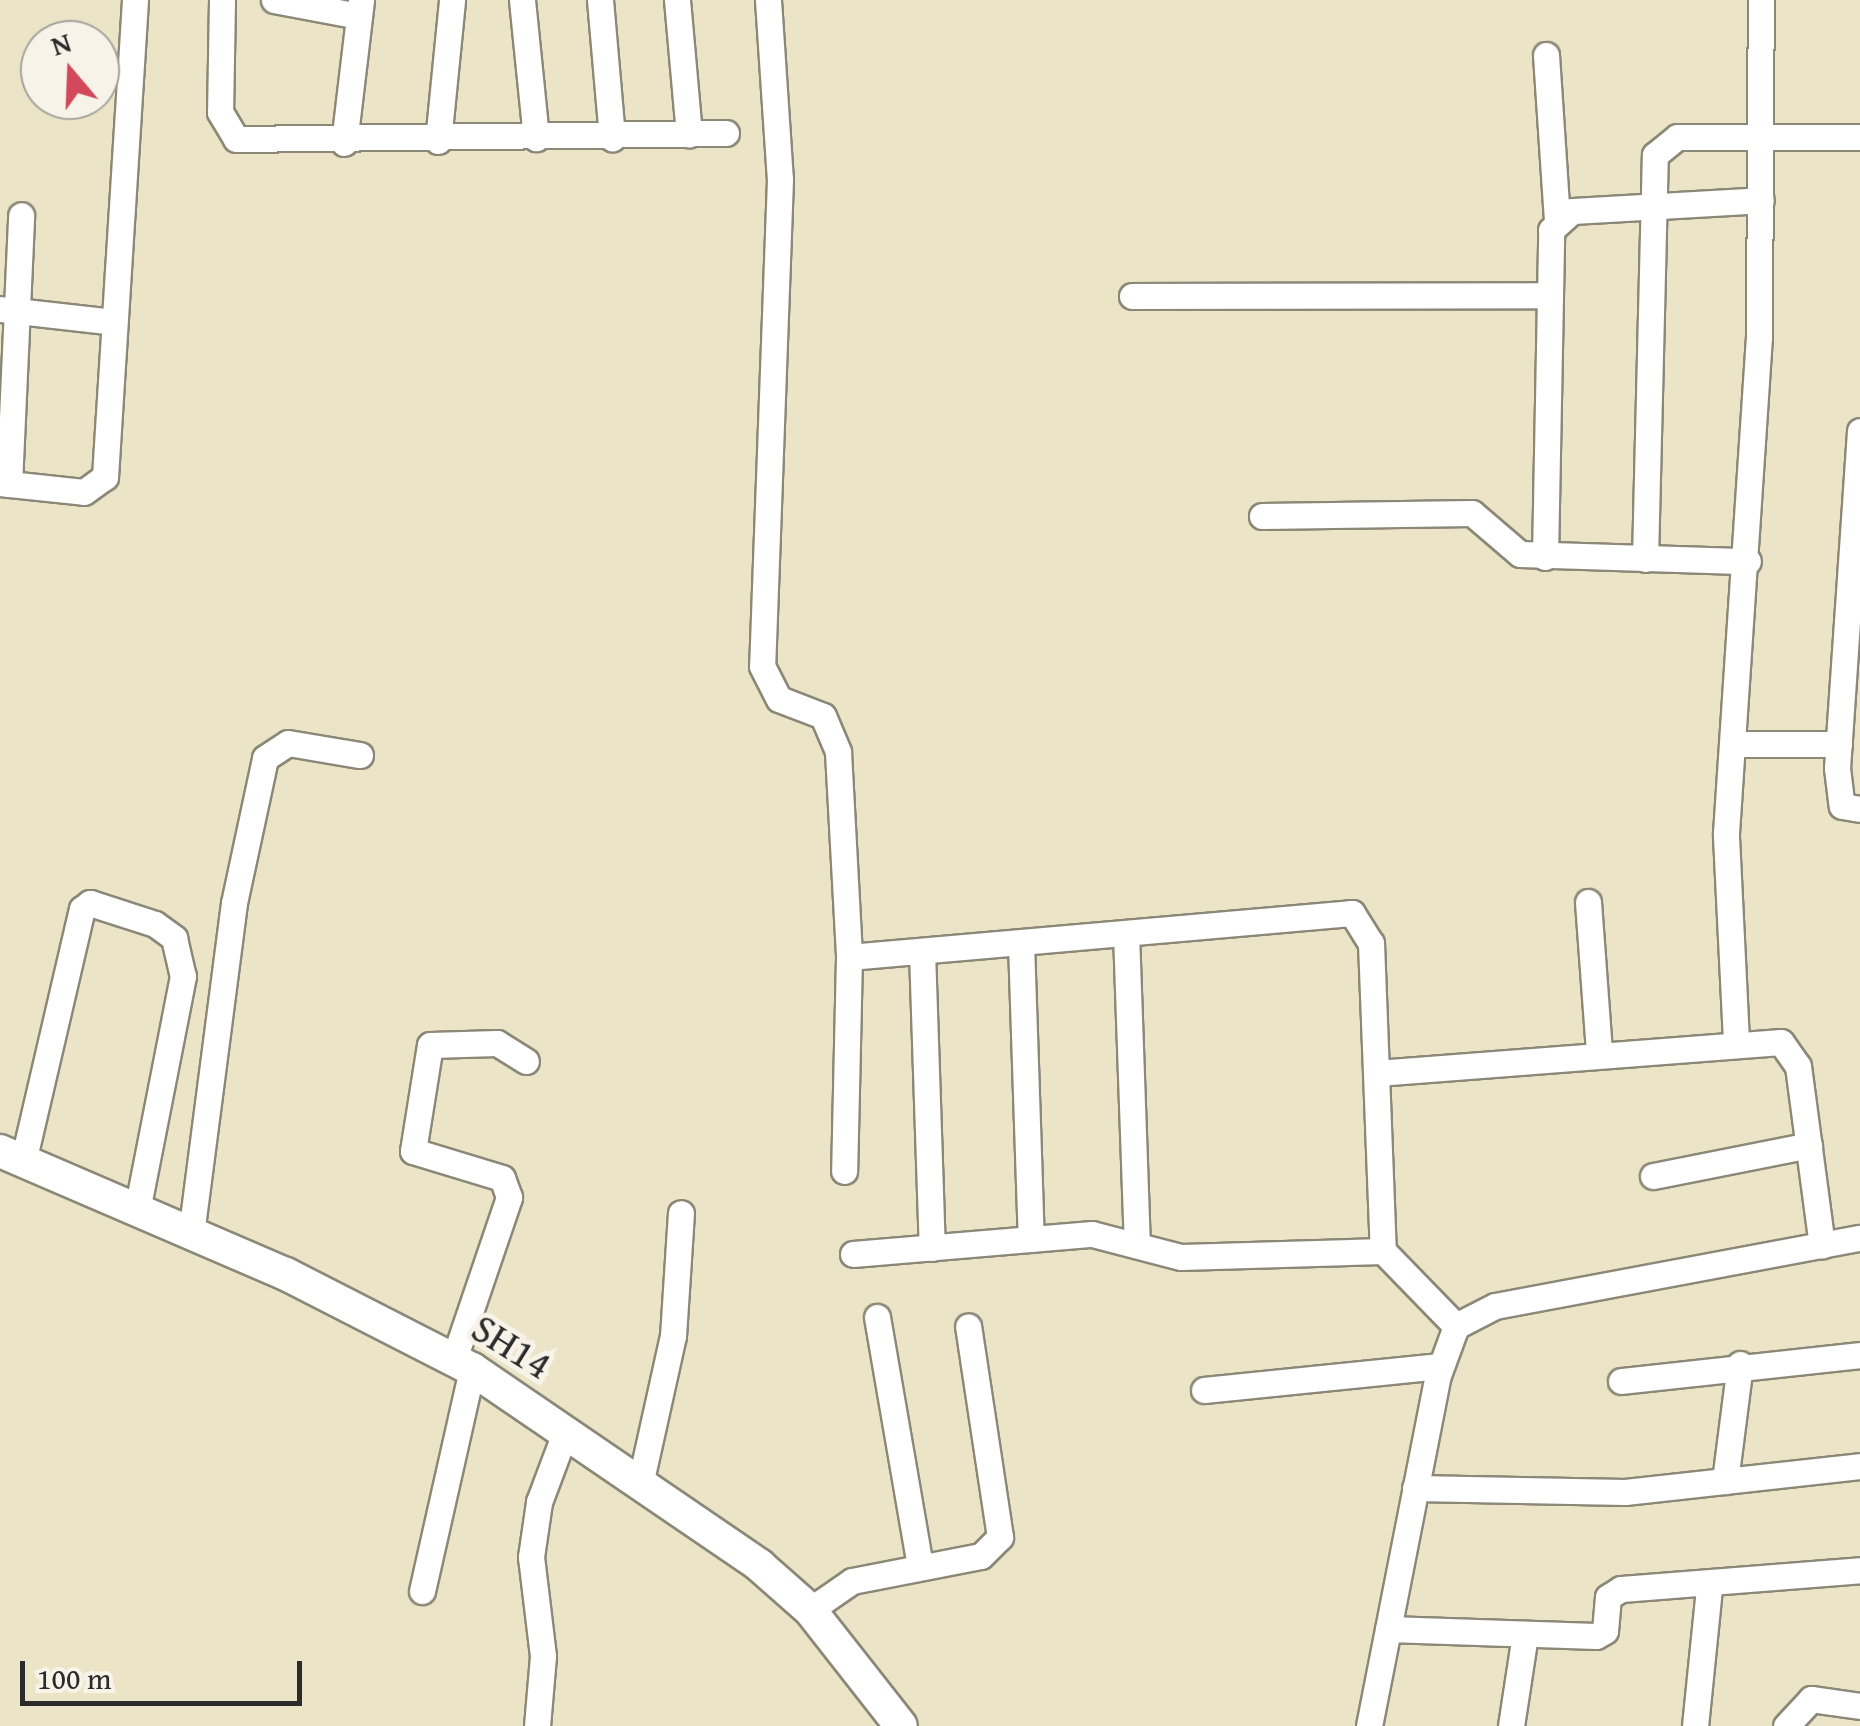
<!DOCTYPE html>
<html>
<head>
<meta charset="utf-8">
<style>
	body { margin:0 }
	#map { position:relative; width:1860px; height:1726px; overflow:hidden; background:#ebe4c6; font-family:"Gentium Book Plus",serif }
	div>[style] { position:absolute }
	.roads { filter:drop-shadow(2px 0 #8b8878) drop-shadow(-2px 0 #8b8878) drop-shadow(0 2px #8b8878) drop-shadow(0 -2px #8b8878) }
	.minor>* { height:25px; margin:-12.5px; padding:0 12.5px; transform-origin:12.5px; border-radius:12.5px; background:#fff }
	.major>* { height:32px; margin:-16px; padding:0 16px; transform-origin:16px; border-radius:16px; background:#fff }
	span { translate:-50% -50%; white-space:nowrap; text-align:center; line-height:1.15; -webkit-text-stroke:10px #f7f3e8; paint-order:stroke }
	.street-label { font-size:40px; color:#2b2b2b }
	.north { position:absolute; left:20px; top:20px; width:100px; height:100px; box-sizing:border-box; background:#f7f3e8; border:2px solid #a5a39c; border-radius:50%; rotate:341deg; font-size:28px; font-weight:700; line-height:40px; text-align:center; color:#2b2b2b }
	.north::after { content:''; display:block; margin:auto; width:35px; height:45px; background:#d1495b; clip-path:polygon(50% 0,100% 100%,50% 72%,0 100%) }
	.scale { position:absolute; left:20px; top:1661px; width:282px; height:45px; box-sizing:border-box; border:5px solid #2b2b2b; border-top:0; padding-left:12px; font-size:30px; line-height:35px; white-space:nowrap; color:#2b2b2b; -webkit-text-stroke:8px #f7f3e8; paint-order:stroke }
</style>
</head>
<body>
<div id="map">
	<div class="roads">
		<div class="minor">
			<i style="left:222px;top:0;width:112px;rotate:91deg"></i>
			<i style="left:220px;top:112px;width:31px;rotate:59deg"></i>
			<i style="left:236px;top:139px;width:490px;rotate:-0.7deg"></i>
			<i style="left:274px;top:0;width:86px;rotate:10.7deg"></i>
			<i style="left:522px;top:0;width:139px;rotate:84.2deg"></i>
			<i style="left:600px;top:0;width:139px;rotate:85deg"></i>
			<i style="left:677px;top:0;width:135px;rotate:84.9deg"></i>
			<i style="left:768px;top:0;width:179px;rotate:86.2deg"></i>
			<i style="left:780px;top:179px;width:487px;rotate:92.1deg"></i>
			<i style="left:762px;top:666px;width:37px;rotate:63deg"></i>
			<i style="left:779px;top:699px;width:47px;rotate:21.1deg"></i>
			<i style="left:823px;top:716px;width:39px;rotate:67deg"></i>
			<i style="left:838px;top:752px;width:205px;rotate:86.9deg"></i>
			<i style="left:849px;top:957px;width:214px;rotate:91.3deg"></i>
			<i style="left:1546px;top:55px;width:165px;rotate:86.2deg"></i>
			<i style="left:438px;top:141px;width:142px;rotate:-84.3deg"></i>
			<i style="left:344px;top:143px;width:144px;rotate:-83.2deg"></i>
			<i style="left:1132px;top:296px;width:418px;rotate:-0.1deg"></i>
			<i style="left:0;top:309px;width:115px;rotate:6.5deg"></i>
			<i style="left:1860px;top:431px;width:338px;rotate:93.9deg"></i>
			<i style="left:1837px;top:768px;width:38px;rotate:83deg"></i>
			<i style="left:1842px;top:806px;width:18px;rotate:9deg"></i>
			<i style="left:0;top:483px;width:84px;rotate:6.1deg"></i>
			<i style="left:84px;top:492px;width:26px;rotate:-36deg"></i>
			<i style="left:105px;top:477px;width:478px;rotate:-86.4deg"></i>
			<i style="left:9px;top:484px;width:269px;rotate:-87.4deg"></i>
			<i style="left:1262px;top:516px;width:210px;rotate:-0.8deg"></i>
			<i style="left:1472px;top:513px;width:63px;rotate:40.5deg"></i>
			<i style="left:1520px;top:554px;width:228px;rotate:1.8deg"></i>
			<i style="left:1545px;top:557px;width:327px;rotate:-88.9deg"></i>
			<i style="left:1551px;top:230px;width:28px;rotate:-42deg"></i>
			<i style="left:1572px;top:211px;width:189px;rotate:-3.3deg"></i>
			<i style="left:1645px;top:559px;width:404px;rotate:-88.6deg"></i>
			<i style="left:1655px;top:155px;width:28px;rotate:-39deg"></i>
			<i style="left:1677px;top:137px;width:183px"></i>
			<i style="left:1734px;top:744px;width:105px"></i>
			<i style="left:1588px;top:902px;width:151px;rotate:85.8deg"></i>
			<i style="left:1126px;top:933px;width:311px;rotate:88deg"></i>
			<i style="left:1021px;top:943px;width:296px;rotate:88.1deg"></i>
			<i style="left:922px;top:951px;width:297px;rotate:88.1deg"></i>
			<i style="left:849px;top:957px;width:505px;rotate:-5deg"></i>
			<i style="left:1352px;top:913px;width:36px;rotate:58deg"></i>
			<i style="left:1371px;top:943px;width:308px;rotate:87.8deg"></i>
			<i style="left:1736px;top:1041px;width:208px;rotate:-92.8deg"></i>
			<i style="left:1726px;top:833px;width:496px;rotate:-86.2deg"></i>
			<i style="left:1759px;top:338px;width:338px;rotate:-89.7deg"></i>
			<i style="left:1377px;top:1073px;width:405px;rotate:-4.4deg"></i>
			<i style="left:1781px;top:1042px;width:29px;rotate:55deg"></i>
			<i style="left:1798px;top:1066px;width:181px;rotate:82.4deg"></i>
			<i style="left:23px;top:1162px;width:260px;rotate:-76.9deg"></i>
			<i style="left:82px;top:909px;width:10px;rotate:-37deg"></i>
			<i style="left:90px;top:903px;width:68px;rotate:17.9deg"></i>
			<i style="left:155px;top:924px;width:24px;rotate:36deg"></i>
			<i style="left:174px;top:938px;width:39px;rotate:77deg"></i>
			<i style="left:183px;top:976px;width:238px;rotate:101.1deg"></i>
			<i style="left:1653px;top:1176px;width:159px;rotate:-11.2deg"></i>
			<i style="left:191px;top:1234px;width:334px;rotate:-82.6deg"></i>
			<i style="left:234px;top:903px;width:148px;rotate:-77.9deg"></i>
			<i style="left:265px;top:758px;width:27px;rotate:-33deg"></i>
			<i style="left:288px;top:743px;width:73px;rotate:9.5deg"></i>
			<i style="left:853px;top:1254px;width:240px;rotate:-4.8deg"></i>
			<i style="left:1092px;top:1234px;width:92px;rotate:14.5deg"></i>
			<i style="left:1181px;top:1257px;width:202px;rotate:-1.7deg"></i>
			<i style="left:1383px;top:1251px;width:105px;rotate:45.8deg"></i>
			<i style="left:877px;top:1317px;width:253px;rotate:80.2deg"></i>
			<i style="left:454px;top:1359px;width:171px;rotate:-71.2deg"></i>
			<i style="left:509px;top:1197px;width:20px;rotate:-110deg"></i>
			<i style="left:502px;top:1178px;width:93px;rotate:-163.1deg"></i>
			<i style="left:413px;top:1151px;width:107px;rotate:-80.9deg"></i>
			<i style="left:430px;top:1045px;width:67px;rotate:-1.7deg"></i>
			<i style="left:497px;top:1043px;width:34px;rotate:32deg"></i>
			<i style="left:1621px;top:1381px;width:240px;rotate:-6.2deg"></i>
			<i style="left:1204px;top:1390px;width:237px;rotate:-5.8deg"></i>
			<i style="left:641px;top:1480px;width:148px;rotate:-77.5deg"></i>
			<i style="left:673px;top:1336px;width:123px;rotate:-86.3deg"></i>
			<i style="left:1725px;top:1481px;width:118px;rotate:-82.7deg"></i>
			<i style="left:1415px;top:1488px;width:210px;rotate:1.1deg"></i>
			<i style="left:1625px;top:1492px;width:236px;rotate:-6.3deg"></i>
			<i style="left:422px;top:1591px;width:228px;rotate:-77.3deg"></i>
			<i style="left:810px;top:1610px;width:51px;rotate:-34.6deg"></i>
			<i style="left:852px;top:1581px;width:131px;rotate:-11deg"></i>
			<i style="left:981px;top:1556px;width:27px;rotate:-45deg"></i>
			<i style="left:1000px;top:1537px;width:213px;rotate:-98.6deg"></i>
			<i style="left:1388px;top:1629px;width:208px;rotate:1.9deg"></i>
			<i style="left:1596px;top:1636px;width:10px;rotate:-29deg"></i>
			<i style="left:1605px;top:1631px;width:34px;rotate:-85deg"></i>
			<i style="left:1608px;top:1597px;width:15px;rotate:-32deg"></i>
			<i style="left:1621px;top:1589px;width:240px;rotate:-4.5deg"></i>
			<i style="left:537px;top:1726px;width:70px;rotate:-85.1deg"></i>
			<i style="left:543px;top:1656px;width:100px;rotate:-96.9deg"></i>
			<i style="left:531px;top:1557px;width:56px;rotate:-81.7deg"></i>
			<i style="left:539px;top:1502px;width:77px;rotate:-69.4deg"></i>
			<i style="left:1369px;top:1726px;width:355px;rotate:-78.9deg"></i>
			<i style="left:1437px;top:1378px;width:55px;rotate:-69.9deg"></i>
			<i style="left:1456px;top:1326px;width:44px;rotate:-27.1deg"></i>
			<i style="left:1495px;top:1306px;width:371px;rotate:-10.6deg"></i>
			<i style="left:1511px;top:1726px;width:93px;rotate:-81.3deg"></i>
			<i style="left:1695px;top:1726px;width:140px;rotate:-84.2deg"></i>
			<i style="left:1786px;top:1726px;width:37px;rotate:-47deg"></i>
			<i style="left:1811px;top:1699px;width:49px;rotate:8.1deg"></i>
		</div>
		<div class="major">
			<i style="left:0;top:1151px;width:311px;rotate:23.3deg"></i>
			<i style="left:286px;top:1274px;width:209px;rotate:27.1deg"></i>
			<i style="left:472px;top:1369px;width:348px;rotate:34.3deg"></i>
			<i style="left:759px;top:1565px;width:68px;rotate:41.4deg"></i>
			<i style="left:810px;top:1610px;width:147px;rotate:51.9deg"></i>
		</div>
	</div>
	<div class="street-label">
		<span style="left:512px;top:1346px;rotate:32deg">SH14</span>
	</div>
	<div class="north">N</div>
	<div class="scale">100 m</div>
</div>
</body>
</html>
